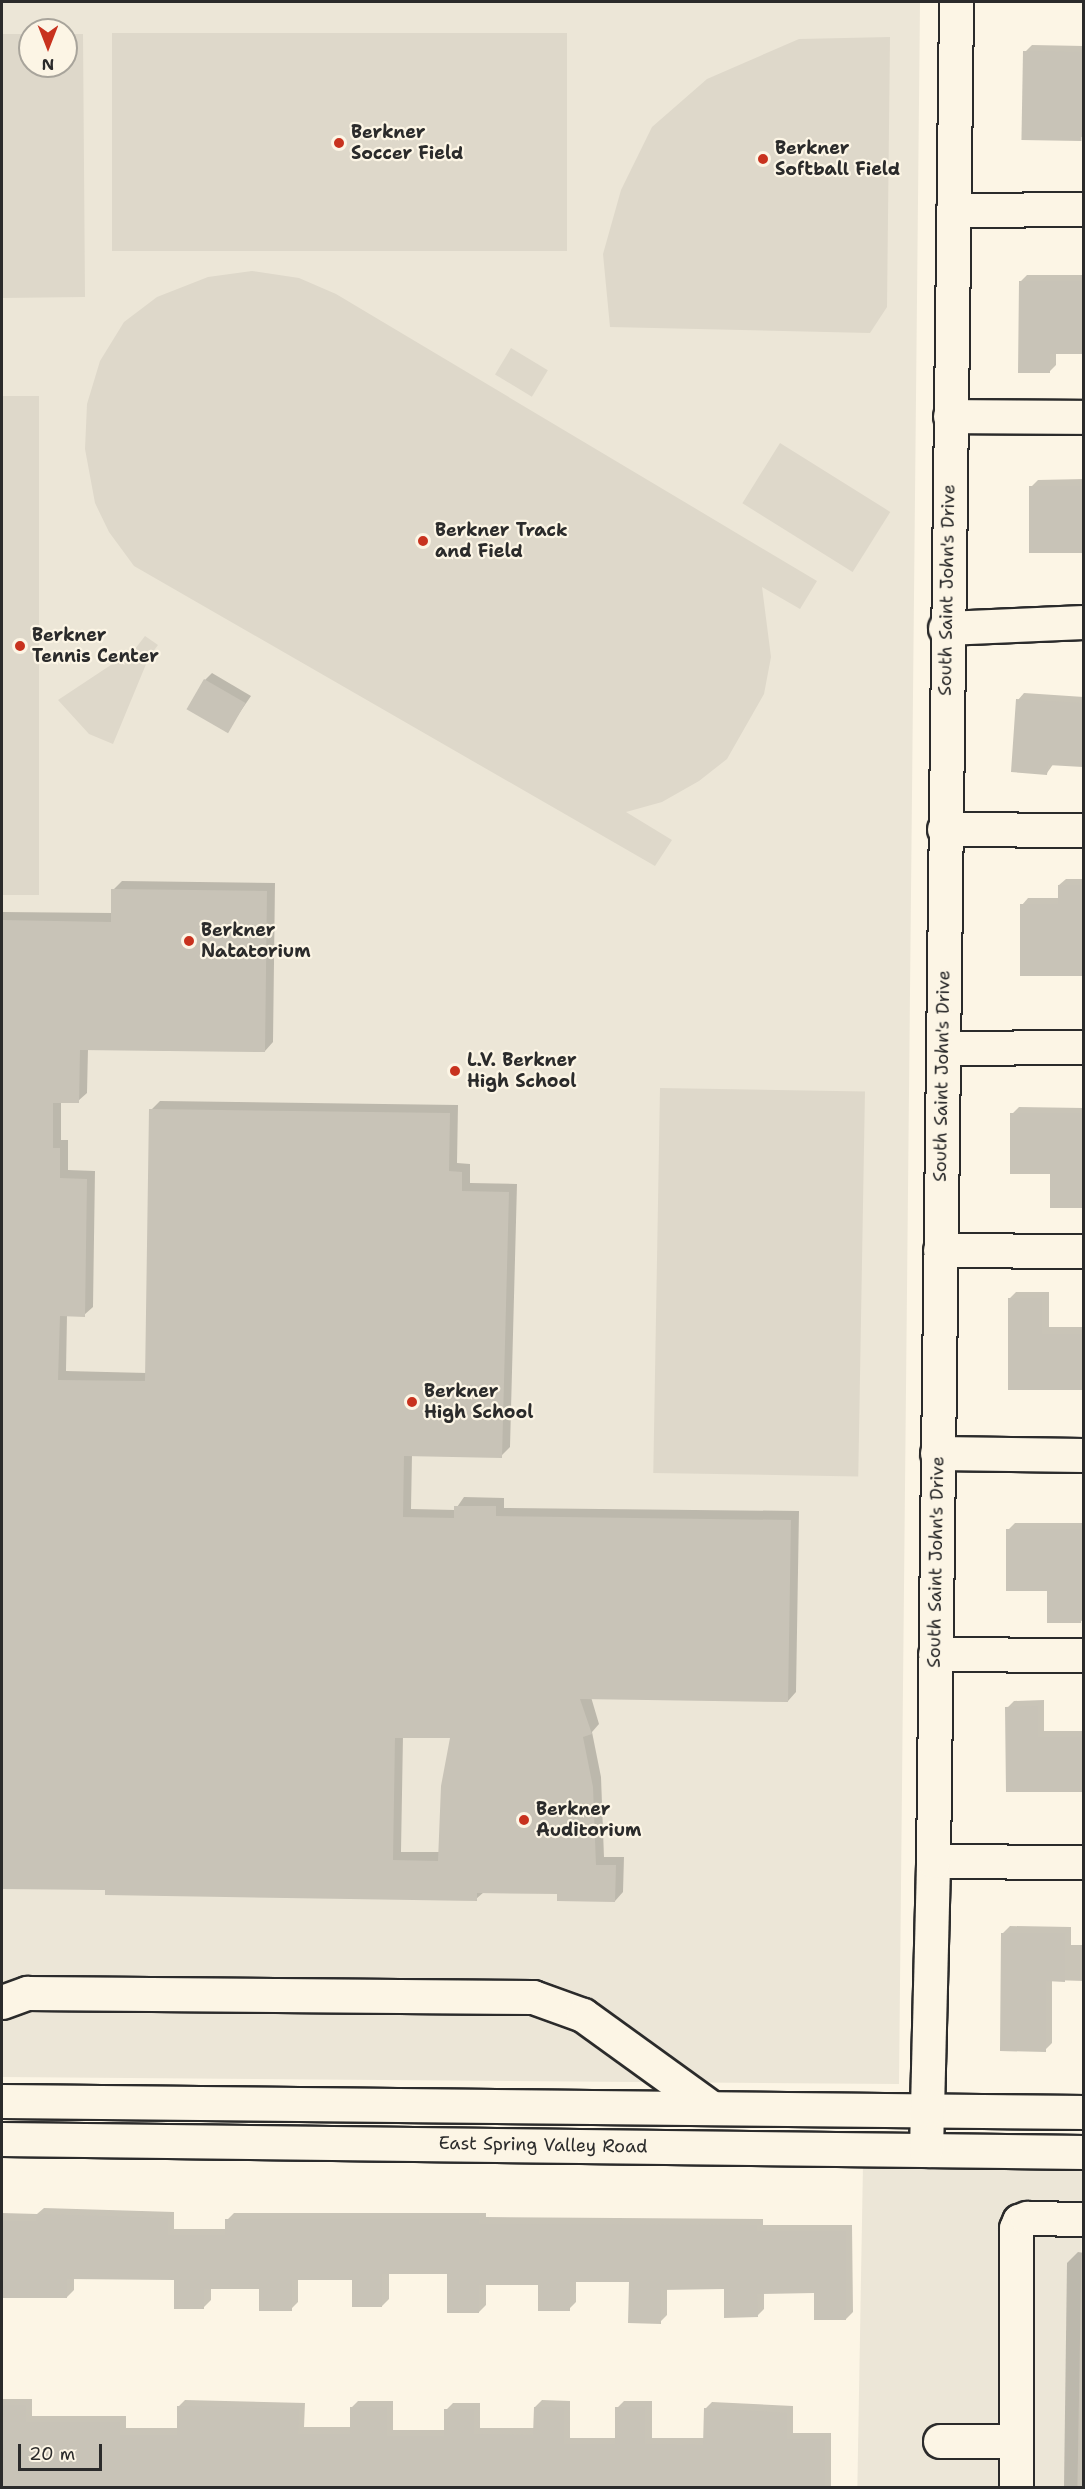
<!DOCTYPE html>
<html>
<head>
<meta charset="utf-8">
<style>
	body { margin:0 }
	#map { position:relative; width:1085px; height:2489px; overflow:hidden; background:#fcf5e5; font-family:"Shantell Sans",sans-serif }
	div>[style] { position:absolute }
	.built>* { inset:0; background:#ece6d7; transform-origin:0 0 }
	.green>* { inset:0; background:#ded8ca; transform-origin:0 0 }
	.shadow>* { inset:0; background:#0003 }
	.building>* { inset:0; background:#c8c3b7; transform-origin:0 0 }
	.roads { filter:drop-shadow(2px 0 #2b2b2b) drop-shadow(-2px 0 #2b2b2b) drop-shadow(0 2px #2b2b2b) drop-shadow(0 -2px #2b2b2b) }
	.minor>* { height:33px; margin:-16.5px; padding:0 16.5px; transform-origin:16.5px; border-radius:16.5px; background:#fcf5e5 }
	.dots>* { width:16px; height:16px; translate:-50% -50%; box-sizing:border-box; border:3px solid #fcf5e5; border-radius:50% }
	span { translate:-50% -50%; white-space:nowrap; text-align:center; line-height:1.15; -webkit-text-stroke:4.5px #fcf5e5; paint-order:stroke }
	.poi-label { font-size:18px; color:#2b2b2b; font-weight:700 }
	.left { translate:0 -50%; text-align:left }
	.street-label { font-size:18px; color:#2b2b2b }
	.frame { position:absolute; inset:0; border:3px solid #2b2b2b; pointer-events:none }
	.north { position:absolute; left:18px; top:18px; width:60px; height:60px; box-sizing:border-box; background:#fcf5e5; border:2px solid #a8a49b; border-radius:50%; rotate:180deg; font-size:16px; font-weight:700; line-height:24px; text-align:center; color:#2b2b2b }
	.north::after { content:''; display:block; margin:auto; width:21px; height:27px; background:#c8321e; clip-path:polygon(50% 0,100% 100%,50% 72%,0 100%) }
	.scale { position:absolute; left:18px; top:2444px; width:84px; height:27px; box-sizing:border-box; border:3px solid #2b2b2b; border-top:0; padding-left:8px; font-size:18px; line-height:21px; white-space:nowrap; color:#2b2b2b; -webkit-text-stroke:4px #fcf5e5; paint-order:stroke }
</style>
</head>
<body>
<div id="map">
	<div class="built">
		<i style="clip-path:polygon(evenodd,2px 2px,920px 2px,899px 2084px,2px 2077px,2px 2px,30px 30px,66px 30px,66px 66px,30px 66px,30px 30px)"></i>
		<i style="left:863px;top:2164px;width:220px;height:324px;rotate:1deg"></i>
	</div>
	<div class="green">
		<i style="left:112px;top:33px;width:455px;height:218px"></i>
		<i style="clip-path:polygon(2px 34px,30px 34px,30px 66px,66px 66px,66px 34px,83px 34px,85px 297px,2px 298px)"></i>
		<i style="clip-path:polygon(890px 37px,887px 307px,870px 333px,610px 327px,603px 254px,621px 190px,652px 127px,707px 79px,799px 39px)"></i>
		<i style="clip-path:polygon(252px 271px,299px 278px,336px 294px,817px 581px,800px 609px,762px 587px,771px 657px,764px 694px,727px 759px,699px 781px,662px 802px,626px 812px,672px 840px,655px 866px,134px 566px,109px 532px,95px 503px,85px 449px,87px 404px,100px 361px,124px 322px,157px 297px,208px 277px)"></i>
		<i style="left:511px;top:348px;width:43px;height:31px;rotate:31deg"></i>
		<i style="left:39px;top:396px;width:499px;height:37px;rotate:90deg"></i>
		<i style="left:780px;top:443px;width:130px;height:71px;rotate:32deg"></i>
		<i style="clip-path:polygon(145px 636px,158px 645px,149px 657px,113px 744px,89px 734px,58px 700px,135px 649px)"></i>
		<i style="left:660px;top:1088px;width:205px;height:385px;rotate:1deg"></i>
	</div>
	<div class="shadow">
		<i style="clip-path:polygon(1032px 45px,1084px 46px,1084px 137px,1024px 138px,1025px 52px)"></i>
		<i style="clip-path:polygon(1027px 275px,1084px 275px,1084px 352px,1056px 352px,1056px 365px,1049px 372px,1020px 282px)"></i>
		<i style="clip-path:polygon(1084px 479px,1084px 552px,1031px 552px,1031px 487px,1038px 480px)"></i>
		<i style="clip-path:polygon(212px 673px,251px 696px,227px 731px,205px 680px)"></i>
		<i style="clip-path:polygon(1024px 693px,1084px 697px,1084px 765px,1054px 763px,1047px 773px,1018px 700px)"></i>
		<i style="clip-path:polygon(1066px 879px,1084px 879px,1084px 974px,1022px 975px,1022px 905px,1028px 898px,1059px 898px,1059px 885px)"></i>
		<i style="clip-path:polygon(evenodd,122px 881px,275px 883px,273px 1042px,265px 1051px,88px 1049px,87px 1093px,78px 1101px,61px 1101px,61px 1140px,68px 1140px,68px 1170px,95px 1171px,93px 1307px,84px 1315px,67px 1315px,66px 1371px,147px 1373px,151px 1110px,160px 1101px,458px 1105px,457px 1163px,470px 1164px,470px 1183px,517px 1184px,510px 1447px,501px 1456px,412px 1455px,411px 1509px,455px 1510px,464px 1497px,504px 1498px,504px 1508px,799px 1511px,796px 1692px,788px 1701px,591px 1697px,599px 1724px,592px 1732px,601px 1777px,604px 1857px,624px 1857px,623px 1892px,615px 1901px,559px 1892px,484px 1892px,476px 1899px,2px 1887px,2px 912px,113px 913px,113px 890px,122px 881px,403px 1736px,452px 1737px,440px 1852px,401px 1852px,403px 1736px)"></i>
		<i style="clip-path:polygon(1019px 1107px,1084px 1108px,1084px 1206px,1052px 1206px,1052px 1173px,1012px 1114px)"></i>
		<i style="clip-path:polygon(1016px 1292px,1049px 1292px,1049px 1327px,1084px 1327px,1082px 1388px,1009px 1299px)"></i>
		<i style="clip-path:polygon(1015px 1523px,1084px 1523px,1084px 1619px,1080px 1622px,1049px 1589px,1008px 1530px)"></i>
		<i style="clip-path:polygon(1044px 1700px,1044px 1731px,1084px 1731px,1084px 1792px,1007px 1790px,1007px 1708px,1014px 1701px)"></i>
		<i style="clip-path:polygon(1010px 1926px,1071px 1927px,1071px 1945px,1084px 1945px,1084px 1981px,1052px 1980px,1052px 2043px,1045px 2050px,1003px 1933px)"></i>
		<i style="clip-path:polygon(44px 2208px,174px 2212px,174px 2229px,227px 2229px,227px 2220px,234px 2213px,486px 2213px,486px 2217px,763px 2219px,763px 2225px,852px 2225px,853px 2312px,846px 2319px,815px 2291px,764px 2292px,764px 2309px,757px 2316px,725px 2288px,667px 2288px,667px 2315px,660px 2322px,630px 2281px,576px 2280px,576px 2302px,569px 2309px,540px 2283px,486px 2283px,486px 2305px,479px 2312px,449px 2272px,389px 2272px,389px 2299px,382px 2306px,353px 2279px,298px 2279px,298px 2302px,291px 2309px,261px 2287px,211px 2287px,211px 2300px,204px 2307px,175px 2279px,74px 2278px,74px 2290px,67px 2297px,2px 2298px,2px 2213px,37px 2214px)"></i>
		<i style="clip-path:polygon(1078px 2252px,1084px 2253px,1084px 2488px,1064px 2488px,1067px 2263px)"></i>
		<i style="clip-path:polygon(2px 2399px,32px 2399px,32px 2416px,126px 2416px,126px 2428px,178px 2428px,178px 2407px,185px 2400px,305px 2403px,304px 2427px,351px 2427px,351px 2408px,358px 2401px,393px 2401px,393px 2430px,446px 2430px,446px 2410px,453px 2403px,480px 2403px,480px 2428px,535px 2428px,535px 2407px,542px 2400px,570px 2401px,570px 2438px,617px 2438px,617px 2408px,624px 2401px,652px 2401px,652px 2438px,705px 2438px,705px 2409px,712px 2402px,793px 2406px,793px 2433px,831px 2433px,831px 2488px,2px 2488px)"></i>
	</div>
	<div class="building">
		<i style="left:1023px;top:51px;width:60px;height:89px;rotate:1deg"></i>
		<i style="clip-path:polygon(1019px 281px,1083px 281px,1083px 354px,1050px 354px,1050px 373px,1018px 373px)"></i>
		<i style="left:1029px;top:486px;width:54px;height:67px"></i>
		<i style="left:204px;top:679px;width:48px;height:35px;rotate:30deg"></i>
		<i style="clip-path:polygon(1016px 699px,1083px 703px,1083px 767px,1048px 765px,1047px 775px,1011px 772px)"></i>
		<i style="clip-path:polygon(1058px 885px,1083px 885px,1083px 976px,1020px 976px,1020px 904px,1058px 904px)"></i>
		<i style="clip-path:polygon(evenodd,111px 889px,267px 891px,265px 1052px,80px 1050px,79px 1103px,53px 1103px,53px 1148px,60px 1148px,60px 1178px,87px 1179px,85px 1317px,60px 1316px,58px 1380px,145px 1381px,149px 1109px,450px 1113px,449px 1171px,462px 1172px,462px 1191px,509px 1192px,502px 1458px,404px 1456px,403px 1517px,454px 1518px,454px 1506px,496px 1506px,496px 1516px,791px 1520px,788px 1702px,580px 1699px,592px 1734px,583px 1737px,593px 1787px,596px 1865px,616px 1865px,615px 1902px,557px 1901px,557px 1894px,477px 1893px,477px 1901px,105px 1895px,105px 1890px,2px 1889px,2px 920px,111px 922px,111px 889px,395px 1738px,450px 1738px,441px 1786px,438px 1861px,393px 1860px,395px 1738px)"></i>
		<i style="clip-path:polygon(1010px 1113px,1083px 1113px,1083px 1208px,1050px 1208px,1050px 1174px,1010px 1174px)"></i>
		<i style="clip-path:polygon(1008px 1298px,1042px 1298px,1042px 1334px,1082px 1334px,1083px 1390px,1008px 1390px)"></i>
		<i style="clip-path:polygon(1006px 1529px,1081px 1529px,1081px 1623px,1047px 1623px,1047px 1591px,1006px 1591px)"></i>
		<i style="clip-path:polygon(1038px 1706px,1038px 1737px,1083px 1737px,1083px 1792px,1006px 1792px,1005px 1707px)"></i>
		<i style="clip-path:polygon(1001px 1933px,1065px 1933px,1065px 1982px,1046px 1981px,1046px 2052px,1000px 2051px)"></i>
		<i style="clip-path:polygon(36px 2214px,168px 2218px,168px 2235px,225px 2235px,225px 2219px,479px 2219px,479px 2224px,757px 2225px,757px 2231px,846px 2231px,846px 2320px,814px 2320px,814px 2293px,757px 2294px,758px 2317px,724px 2318px,724px 2289px,661px 2290px,661px 2324px,628px 2323px,629px 2282px,570px 2282px,570px 2311px,538px 2311px,538px 2285px,479px 2285px,479px 2313px,447px 2313px,447px 2274px,382px 2274px,382px 2307px,352px 2307px,352px 2280px,292px 2280px,292px 2311px,259px 2311px,259px 2289px,204px 2289px,204px 2309px,174px 2309px,174px 2280px,67px 2279px,67px 2298px,2px 2298px,2px 2221px,36px 2221px)"></i>
		<i style="clip-path:polygon(2px 2405px,26px 2405px,26px 2422px,120px 2422px,120px 2435px,177px 2435px,177px 2406px,299px 2409px,298px 2434px,350px 2434px,350px 2407px,387px 2407px,387px 2436px,444px 2436px,444px 2409px,474px 2409px,474px 2434px,533px 2435px,534px 2407px,564px 2407px,564px 2444px,615px 2444px,615px 2407px,645px 2407px,645px 2444px,703px 2445px,704px 2408px,787px 2413px,787px 2439px,825px 2439px,825px 2487px,2px 2487px)"></i>
	</div>
	<div class="roads">
		<div class="minor">
			<i style="left:953px;top:210px;width:131px;rotate:-0.4deg"></i>
			<i style="left:950px;top:416px;width:134px;rotate:0.4deg"></i>
			<i style="left:945px;top:628px;width:139px;rotate:-2.5deg"></i>
			<i style="left:944px;top:829px;width:140px;rotate:0.4deg"></i>
			<i style="left:943px;top:1048px;width:141px;rotate:-0.4deg"></i>
			<i style="left:940px;top:1250px;width:144px;rotate:0.4deg"></i>
			<i style="left:937px;top:1453px;width:147px;rotate:0.8deg"></i>
			<i style="left:935px;top:1654px;width:149px;rotate:0.4deg"></i>
			<i style="left:933px;top:1861px;width:151px;rotate:0.4deg"></i>
			<i style="left:2px;top:2002px;width:27px;rotate:-20deg"></i>
			<i style="left:27px;top:1993px;width:506px;rotate:0.45deg"></i>
			<i style="left:533px;top:1997px;width:53px;rotate:19.8deg"></i>
			<i style="left:583px;top:2015px;width:157px;rotate:35.9deg"></i>
			<i style="left:2px;top:2101px;width:1082px;rotate:0.58deg"></i>
			<i style="left:2px;top:2139px;width:1082px;rotate:0.69deg"></i>
			<i style="left:926px;top:2150px;width:289px;rotate:-88.6deg"></i>
			<i style="left:933px;top:1861px;width:1859px;rotate:-89.29deg"></i>
			<i style="left:940px;top:2441px;width:76px"></i>
			<i style="left:1016px;top:2488px;width:260px;rotate:-90deg"></i>
			<i style="left:1016px;top:2228px;width:8px;rotate:-67deg"></i>
			<i style="left:1019px;top:2221px;width:9px;rotate:-21deg"></i>
			<i style="left:1027px;top:2218px;width:57px;rotate:1deg"></i>
		</div>
	</div>
	<div class="dots">
		<i style="left:339px;top:143px;background:#c8321e"></i>
		<i style="left:763px;top:159px;background:#c8321e"></i>
		<i style="left:423px;top:541px;background:#c8321e"></i>
		<i style="left:20px;top:646px;background:#c8321e"></i>
		<i style="left:189px;top:941px;background:#c8321e"></i>
		<i style="left:455px;top:1071px;background:#c8321e"></i>
		<i style="left:412px;top:1402px;background:#c8321e"></i>
		<i style="left:524px;top:1820px;background:#c8321e"></i>
	</div>
	<div class="poi-label">
		<span class="left" style="left:351px;top:143px">Berkner<br>Soccer Field</span>
		<span class="left" style="left:775px;top:159px">Berkner<br>Softball Field</span>
		<span class="left" style="left:435px;top:541px">Berkner Track<br>and Field</span>
		<span class="left" style="left:32px;top:646px">Berkner<br>Tennis Center</span>
		<span class="left" style="left:201px;top:941px">Berkner<br>Natatorium</span>
		<span class="left" style="left:467px;top:1071px">L.V. Berkner<br>High School</span>
		<span class="left" style="left:424px;top:1402px">Berkner<br>High School</span>
		<span class="left" style="left:536px;top:1820px">Berkner<br>Auditorium</span>
	</div>
	<div class="street-label">
		<span style="left:947px;top:590px;rotate:-89deg">South Saint John's Drive</span>
		<span style="left:942px;top:1076px;rotate:-89deg">South Saint John's Drive</span>
		<span style="left:936px;top:1562px;rotate:-89deg">South Saint John's Drive</span>
		<span style="left:543px;top:2145px;rotate:1deg">East Spring Valley Road</span>
	</div>
	<div class="frame"></div>
	<div class="north">N</div>
	<div class="scale">20 m</div>
</div>
</body>
</html>
